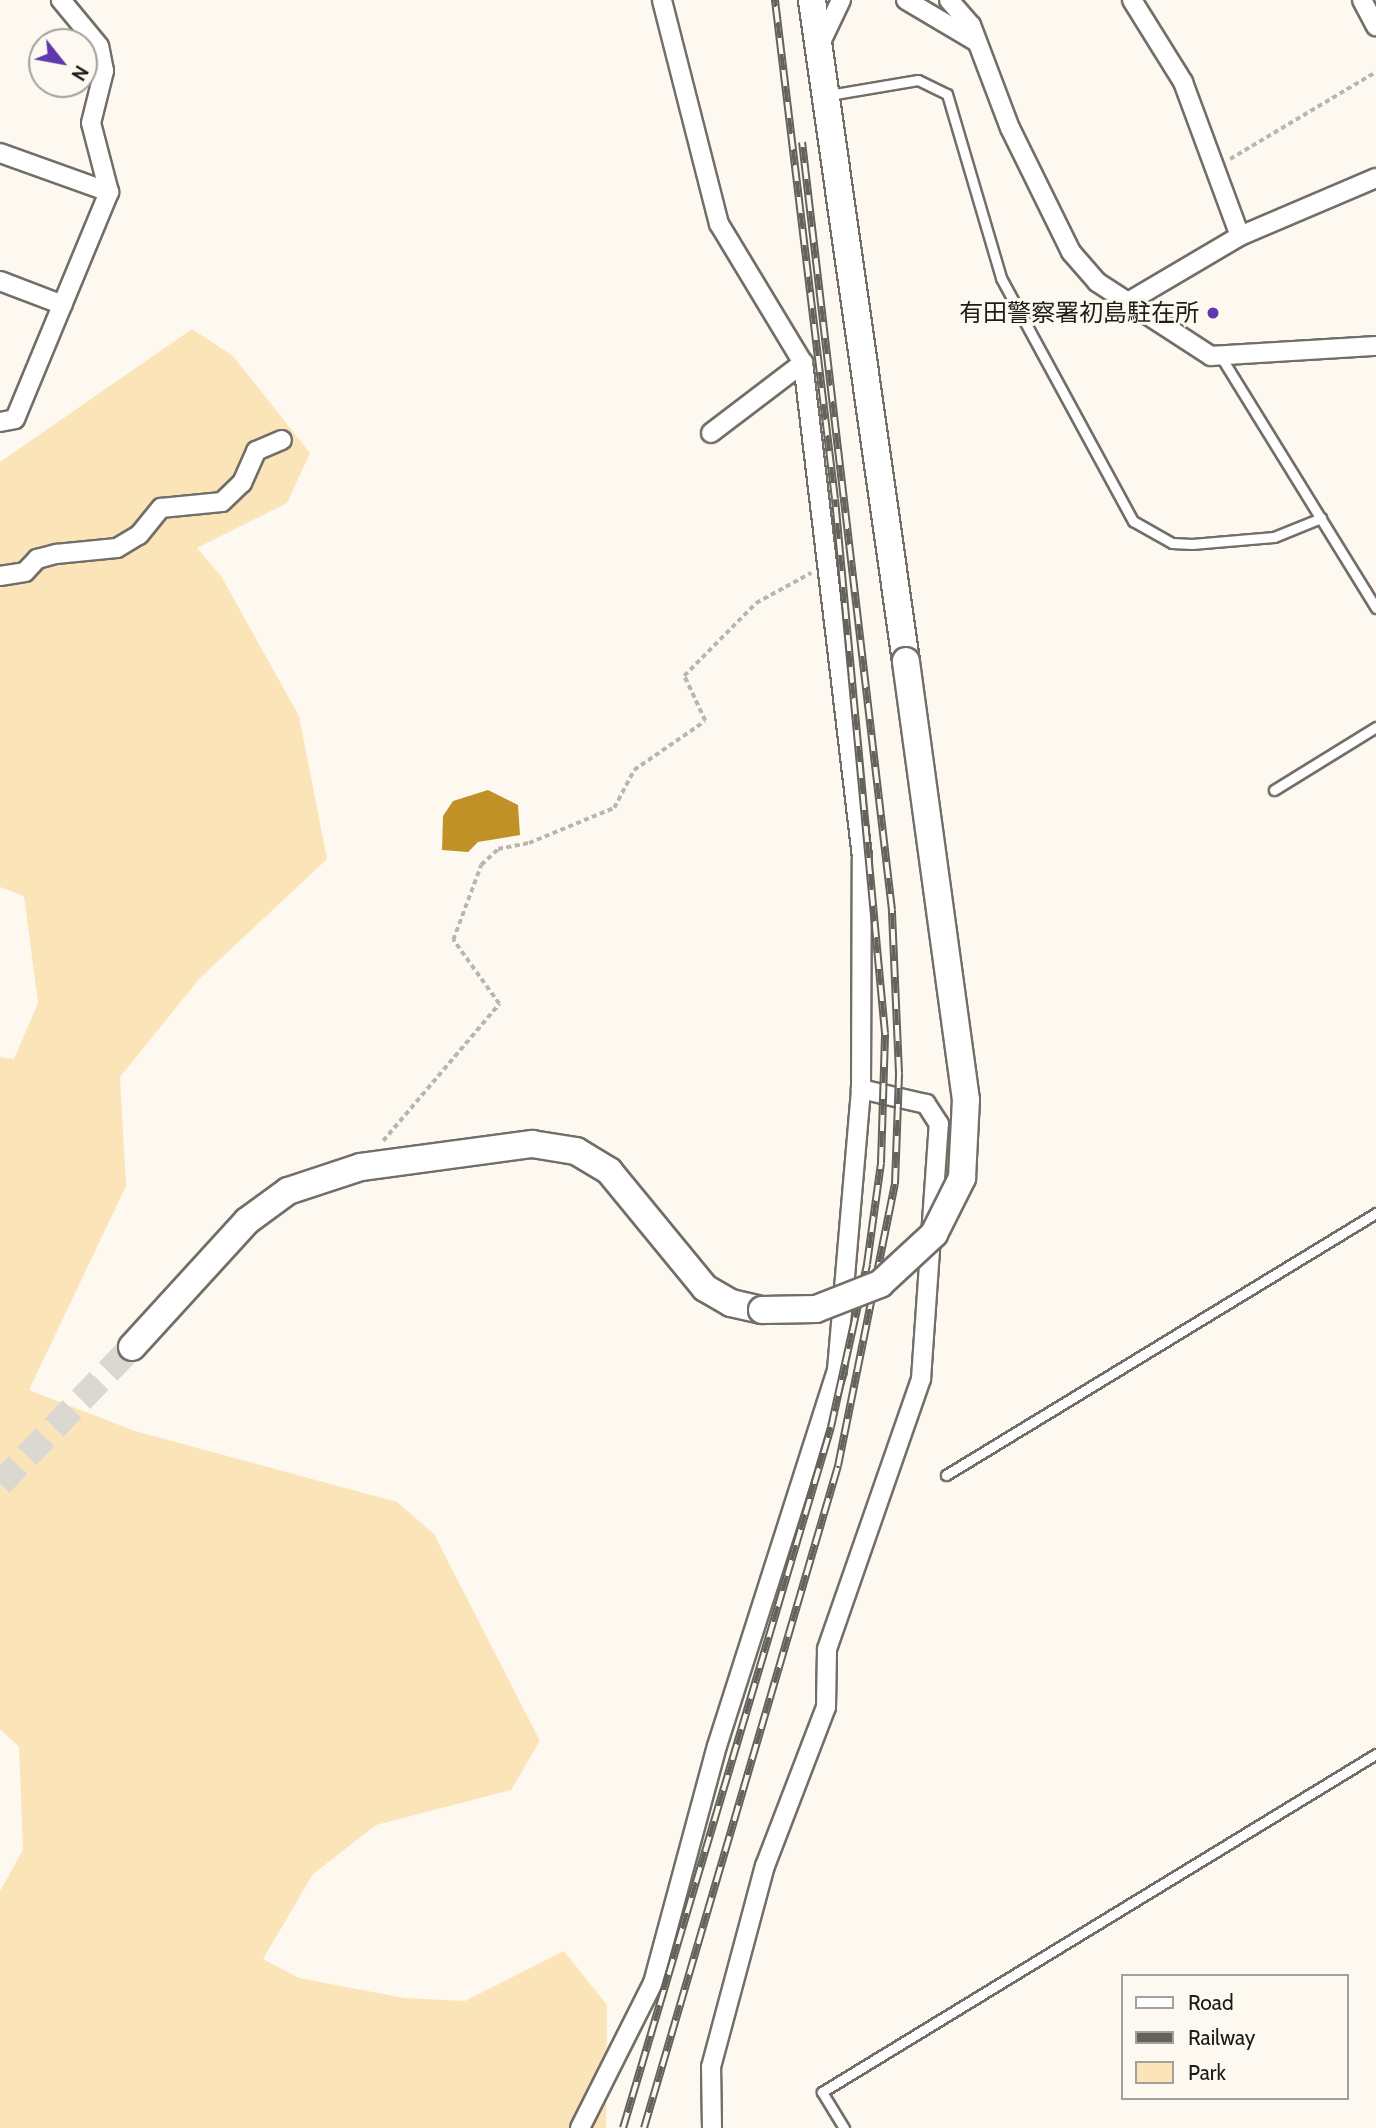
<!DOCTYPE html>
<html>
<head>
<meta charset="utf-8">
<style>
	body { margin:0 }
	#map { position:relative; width:1376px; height:2128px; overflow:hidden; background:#fdf9f1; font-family:Cabin,"Noto Sans JP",sans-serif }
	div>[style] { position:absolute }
	.green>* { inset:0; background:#fce4b9 }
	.water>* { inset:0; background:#c09127 }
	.secondary-tunnel>* { height:26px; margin-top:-13px; transform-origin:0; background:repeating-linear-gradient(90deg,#dbd8d1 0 26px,transparent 0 39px) }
	.path>* { height:3.5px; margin-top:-1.75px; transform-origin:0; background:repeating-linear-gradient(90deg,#b9b6af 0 5px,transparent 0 8.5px) }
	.roads { filter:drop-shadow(2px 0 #726e68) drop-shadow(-2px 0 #726e68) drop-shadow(0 2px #726e68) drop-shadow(0 -2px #726e68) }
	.lane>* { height:9px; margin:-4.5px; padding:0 4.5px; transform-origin:4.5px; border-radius:4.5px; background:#fff }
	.street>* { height:18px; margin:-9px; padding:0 9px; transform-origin:9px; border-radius:9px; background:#fff }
	.secondary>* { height:26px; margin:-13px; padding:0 13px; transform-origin:13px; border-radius:13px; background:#fff }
	.rail>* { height:8px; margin-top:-4px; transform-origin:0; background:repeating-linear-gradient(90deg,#fdf9f1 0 16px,#64625d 0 32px); box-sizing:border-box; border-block:2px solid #64625d }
	.bridges { filter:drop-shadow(2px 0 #726e68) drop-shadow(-2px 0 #726e68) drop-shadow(0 2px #726e68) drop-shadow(0 -2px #726e68) }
	.secondary-bridge>* { height:26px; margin:-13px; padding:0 13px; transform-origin:13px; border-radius:13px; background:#fff }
	.dots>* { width:19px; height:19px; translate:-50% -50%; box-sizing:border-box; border:4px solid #fdf9f1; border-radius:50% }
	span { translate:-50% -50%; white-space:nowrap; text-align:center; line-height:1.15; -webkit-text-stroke:6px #fdf9f1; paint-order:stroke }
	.poi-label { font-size:24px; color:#1d1c19 }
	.right { translate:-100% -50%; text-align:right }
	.legend { position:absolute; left:1121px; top:1974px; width:228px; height:126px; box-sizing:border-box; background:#fdf9f1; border:2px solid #a3a19b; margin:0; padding:9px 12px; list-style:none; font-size:21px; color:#1d1c19 }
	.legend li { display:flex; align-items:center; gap:14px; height:35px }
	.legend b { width:35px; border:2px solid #a3a19b }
	.north { position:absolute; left:28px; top:28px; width:70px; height:70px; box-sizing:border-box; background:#fdf9f1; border:2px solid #a3a19b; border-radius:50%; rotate:121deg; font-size:19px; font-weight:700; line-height:28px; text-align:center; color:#1d1c19 }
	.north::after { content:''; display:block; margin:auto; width:24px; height:32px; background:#5f38b0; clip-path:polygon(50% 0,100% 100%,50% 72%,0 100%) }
</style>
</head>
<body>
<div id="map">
	<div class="green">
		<i style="clip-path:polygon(192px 329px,233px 356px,310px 453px,287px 503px,197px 548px,221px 576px,299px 716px,327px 859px,200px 978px,120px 1077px,126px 1186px,29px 1390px,135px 1431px,397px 1502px,434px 1534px,540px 1741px,511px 1790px,376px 1825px,313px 1874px,263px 1959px,299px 1978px,404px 1998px,465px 2001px,564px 1951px,607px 2005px,606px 2128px,0 2128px,0 1891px,23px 1850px,19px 1747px,0 1729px,0 1057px,14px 1059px,38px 1003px,24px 896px,0 887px,0 462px)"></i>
	</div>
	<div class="water">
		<i style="clip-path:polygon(488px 790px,518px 805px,520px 835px,478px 842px,468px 852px,442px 850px,443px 816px,453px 801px)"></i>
	</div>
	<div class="secondary-tunnel">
		<i style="left:0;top:1484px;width:190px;rotate:-46.1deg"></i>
	</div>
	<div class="path">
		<i style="left:1230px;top:159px;width:170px;rotate:-30.8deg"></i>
		<i style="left:383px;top:1141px;width:180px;rotate:-49.7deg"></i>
		<i style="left:499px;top:1004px;width:79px;rotate:-125.7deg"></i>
		<i style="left:453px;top:940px;width:80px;rotate:-69.5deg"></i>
		<i style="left:481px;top:865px;width:23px;rotate:-43deg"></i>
		<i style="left:498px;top:849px;width:32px;rotate:-11deg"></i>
		<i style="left:529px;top:843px;width:92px;rotate:-22.4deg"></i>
		<i style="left:614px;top:808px;width:43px;rotate:-62.2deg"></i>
		<i style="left:634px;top:770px;width:86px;rotate:-34.6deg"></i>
		<i style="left:705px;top:721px;width:50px;rotate:-115deg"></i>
		<i style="left:684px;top:676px;width:103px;rotate:-45.4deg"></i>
		<i style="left:756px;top:603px;width:63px;rotate:-28.6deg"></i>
	</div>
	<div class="roads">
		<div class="lane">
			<i style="left:829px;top:95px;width:90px;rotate:-9.6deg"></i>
			<i style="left:918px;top:80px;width:32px;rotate:26deg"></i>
			<i style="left:947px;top:94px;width:192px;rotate:73.6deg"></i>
			<i style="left:1001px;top:278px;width:277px;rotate:61.5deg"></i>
			<i style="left:1133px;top:521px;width:45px;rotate:29.4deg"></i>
			<i style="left:1172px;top:543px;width:20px;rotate:3deg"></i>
			<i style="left:1192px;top:544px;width:82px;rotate:-4.9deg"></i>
			<i style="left:1274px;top:537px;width:51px;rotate:-22deg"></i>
			<i style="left:1221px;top:357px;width:295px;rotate:58.3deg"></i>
			<i style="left:1274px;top:790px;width:120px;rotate:-31.7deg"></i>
			<i style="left:946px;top:1475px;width:504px;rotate:-31.35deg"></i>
			<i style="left:844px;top:2128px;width:42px;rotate:-121.4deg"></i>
			<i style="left:822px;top:2092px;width:649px;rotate:-31.39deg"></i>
		</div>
		<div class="street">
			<i style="left:906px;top:0;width:80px;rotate:30.7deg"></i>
			<i style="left:949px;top:0;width:33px;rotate:49deg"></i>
			<i style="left:971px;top:25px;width:110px;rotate:69.3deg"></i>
			<i style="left:1010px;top:128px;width:138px;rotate:63.8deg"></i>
			<i style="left:1071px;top:252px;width:40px;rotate:49deg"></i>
			<i style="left:1097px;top:282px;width:136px;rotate:33deg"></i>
			<i style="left:1211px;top:356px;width:165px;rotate:-3.5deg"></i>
			<i style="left:1132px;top:0;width:97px;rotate:58.1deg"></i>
			<i style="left:1183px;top:82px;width:164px;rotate:69.7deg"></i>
			<i style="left:1362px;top:0;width:30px;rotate:62deg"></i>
			<i style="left:822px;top:40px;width:44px;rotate:-64.6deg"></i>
			<i style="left:0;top:153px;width:116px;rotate:19.7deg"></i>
			<i style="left:0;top:281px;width:67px;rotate:20.9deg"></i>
			<i style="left:1128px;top:302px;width:130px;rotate:-30.5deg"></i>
			<i style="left:1240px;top:236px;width:148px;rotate:-23.1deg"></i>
			<i style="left:0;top:422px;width:15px;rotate:-11deg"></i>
			<i style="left:15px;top:419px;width:246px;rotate:-67.5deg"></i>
			<i style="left:109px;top:192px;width:71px;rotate:-104.6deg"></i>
			<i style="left:91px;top:123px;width:54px;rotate:-76deg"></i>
			<i style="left:104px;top:71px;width:25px;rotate:-101deg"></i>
			<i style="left:99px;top:46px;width:60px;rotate:-129.6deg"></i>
			<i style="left:711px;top:433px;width:116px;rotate:-37.3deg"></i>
			<i style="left:0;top:576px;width:25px;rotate:-9deg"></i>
			<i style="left:25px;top:572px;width:18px;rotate:-47deg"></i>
			<i style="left:37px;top:559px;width:20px;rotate:-15deg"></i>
			<i style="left:56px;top:554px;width:61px;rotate:-5.6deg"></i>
			<i style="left:117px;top:548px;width:26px;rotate:-31deg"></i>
			<i style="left:139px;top:535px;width:35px;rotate:-51deg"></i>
			<i style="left:161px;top:508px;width:61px;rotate:-5.6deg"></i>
			<i style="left:222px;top:502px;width:28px;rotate:-44deg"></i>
			<i style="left:242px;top:483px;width:35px;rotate:-66deg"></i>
			<i style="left:256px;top:451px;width:28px;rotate:-23deg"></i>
			<i style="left:580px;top:2128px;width:162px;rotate:-63.3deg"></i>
			<i style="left:653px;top:1983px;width:245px;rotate:-74.9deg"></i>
			<i style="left:717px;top:1746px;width:395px;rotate:-72.3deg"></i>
			<i style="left:837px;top:1370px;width:282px;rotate:-85.1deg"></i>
			<i style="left:861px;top:1089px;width:232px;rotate:-89.8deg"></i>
			<i style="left:862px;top:857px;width:498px;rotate:-96.8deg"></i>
			<i style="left:803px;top:363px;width:162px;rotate:-121.1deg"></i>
			<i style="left:719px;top:224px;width:231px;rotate:-104.3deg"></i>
			<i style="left:712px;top:2128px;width:61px;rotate:-90.9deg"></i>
			<i style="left:711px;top:2067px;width:208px;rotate:-75deg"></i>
			<i style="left:765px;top:1866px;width:170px;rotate:-69deg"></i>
			<i style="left:826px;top:1707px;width:58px;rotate:-89deg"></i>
			<i style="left:827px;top:1649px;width:286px;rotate:-70.8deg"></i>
			<i style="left:921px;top:1379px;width:256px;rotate:-86deg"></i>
			<i style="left:939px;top:1124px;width:24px;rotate:-123deg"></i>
			<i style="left:926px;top:1104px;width:67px;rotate:-167deg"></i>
		</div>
		<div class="secondary">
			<i style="left:812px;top:0;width:668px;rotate:81.91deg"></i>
			<i style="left:132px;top:1347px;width:171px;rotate:-47.6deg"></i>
			<i style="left:247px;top:1221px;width:51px;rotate:-36.2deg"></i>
			<i style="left:288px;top:1191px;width:77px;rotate:-18.2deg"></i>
			<i style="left:361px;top:1167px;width:173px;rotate:-7.7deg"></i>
			<i style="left:532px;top:1144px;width:45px;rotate:9deg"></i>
			<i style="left:576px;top:1151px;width:39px;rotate:31deg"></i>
			<i style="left:609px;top:1171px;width:151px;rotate:50.6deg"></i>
			<i style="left:705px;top:1288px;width:30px;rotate:30deg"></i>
			<i style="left:731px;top:1303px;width:32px;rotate:13deg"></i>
		</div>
	</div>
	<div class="rail">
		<i style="left:623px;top:2128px;width:731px;rotate:-73.47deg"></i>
		<i style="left:831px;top:1427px;width:167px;rotate:-77.5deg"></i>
		<i style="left:867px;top:1264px;width:102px;rotate:-82.1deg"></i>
		<i style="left:881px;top:1163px;width:130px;rotate:-88.2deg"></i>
		<i style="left:885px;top:1033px;width:536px;rotate:-95.35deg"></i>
		<i style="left:835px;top:499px;width:503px;rotate:-96.86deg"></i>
		<i style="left:644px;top:2128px;width:690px;rotate:-73.67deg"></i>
		<i style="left:838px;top:1466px;width:288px;rotate:-78.6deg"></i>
		<i style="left:895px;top:1184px;width:111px;rotate:-87.9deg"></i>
		<i style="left:899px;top:1073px;width:163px;rotate:-92.5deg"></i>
		<i style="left:892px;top:910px;width:773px;rotate:-96.68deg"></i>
	</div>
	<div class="bridges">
		<div class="secondary-bridge">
			<i style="left:762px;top:1310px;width:54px;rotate:-1.1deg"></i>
			<i style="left:816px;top:1309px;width:69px;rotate:-21.3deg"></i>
			<i style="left:880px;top:1284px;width:74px;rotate:-42.8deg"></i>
			<i style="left:934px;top:1234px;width:63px;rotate:-63.4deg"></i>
			<i style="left:962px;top:1178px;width:78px;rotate:-87.1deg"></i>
			<i style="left:966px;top:1100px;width:443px;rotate:-97.8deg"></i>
		</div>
	</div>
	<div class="dots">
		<i style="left:1213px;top:313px;background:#5f38b0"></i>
	</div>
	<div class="poi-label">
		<span class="right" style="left:1199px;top:313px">有田警察署初島駐在所</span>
	</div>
	<ul class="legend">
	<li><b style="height:9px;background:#fff"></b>Road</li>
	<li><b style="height:9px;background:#64625d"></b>Railway</li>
	<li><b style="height:19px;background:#fce4b9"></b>Park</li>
	</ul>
	<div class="north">N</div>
</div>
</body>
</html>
